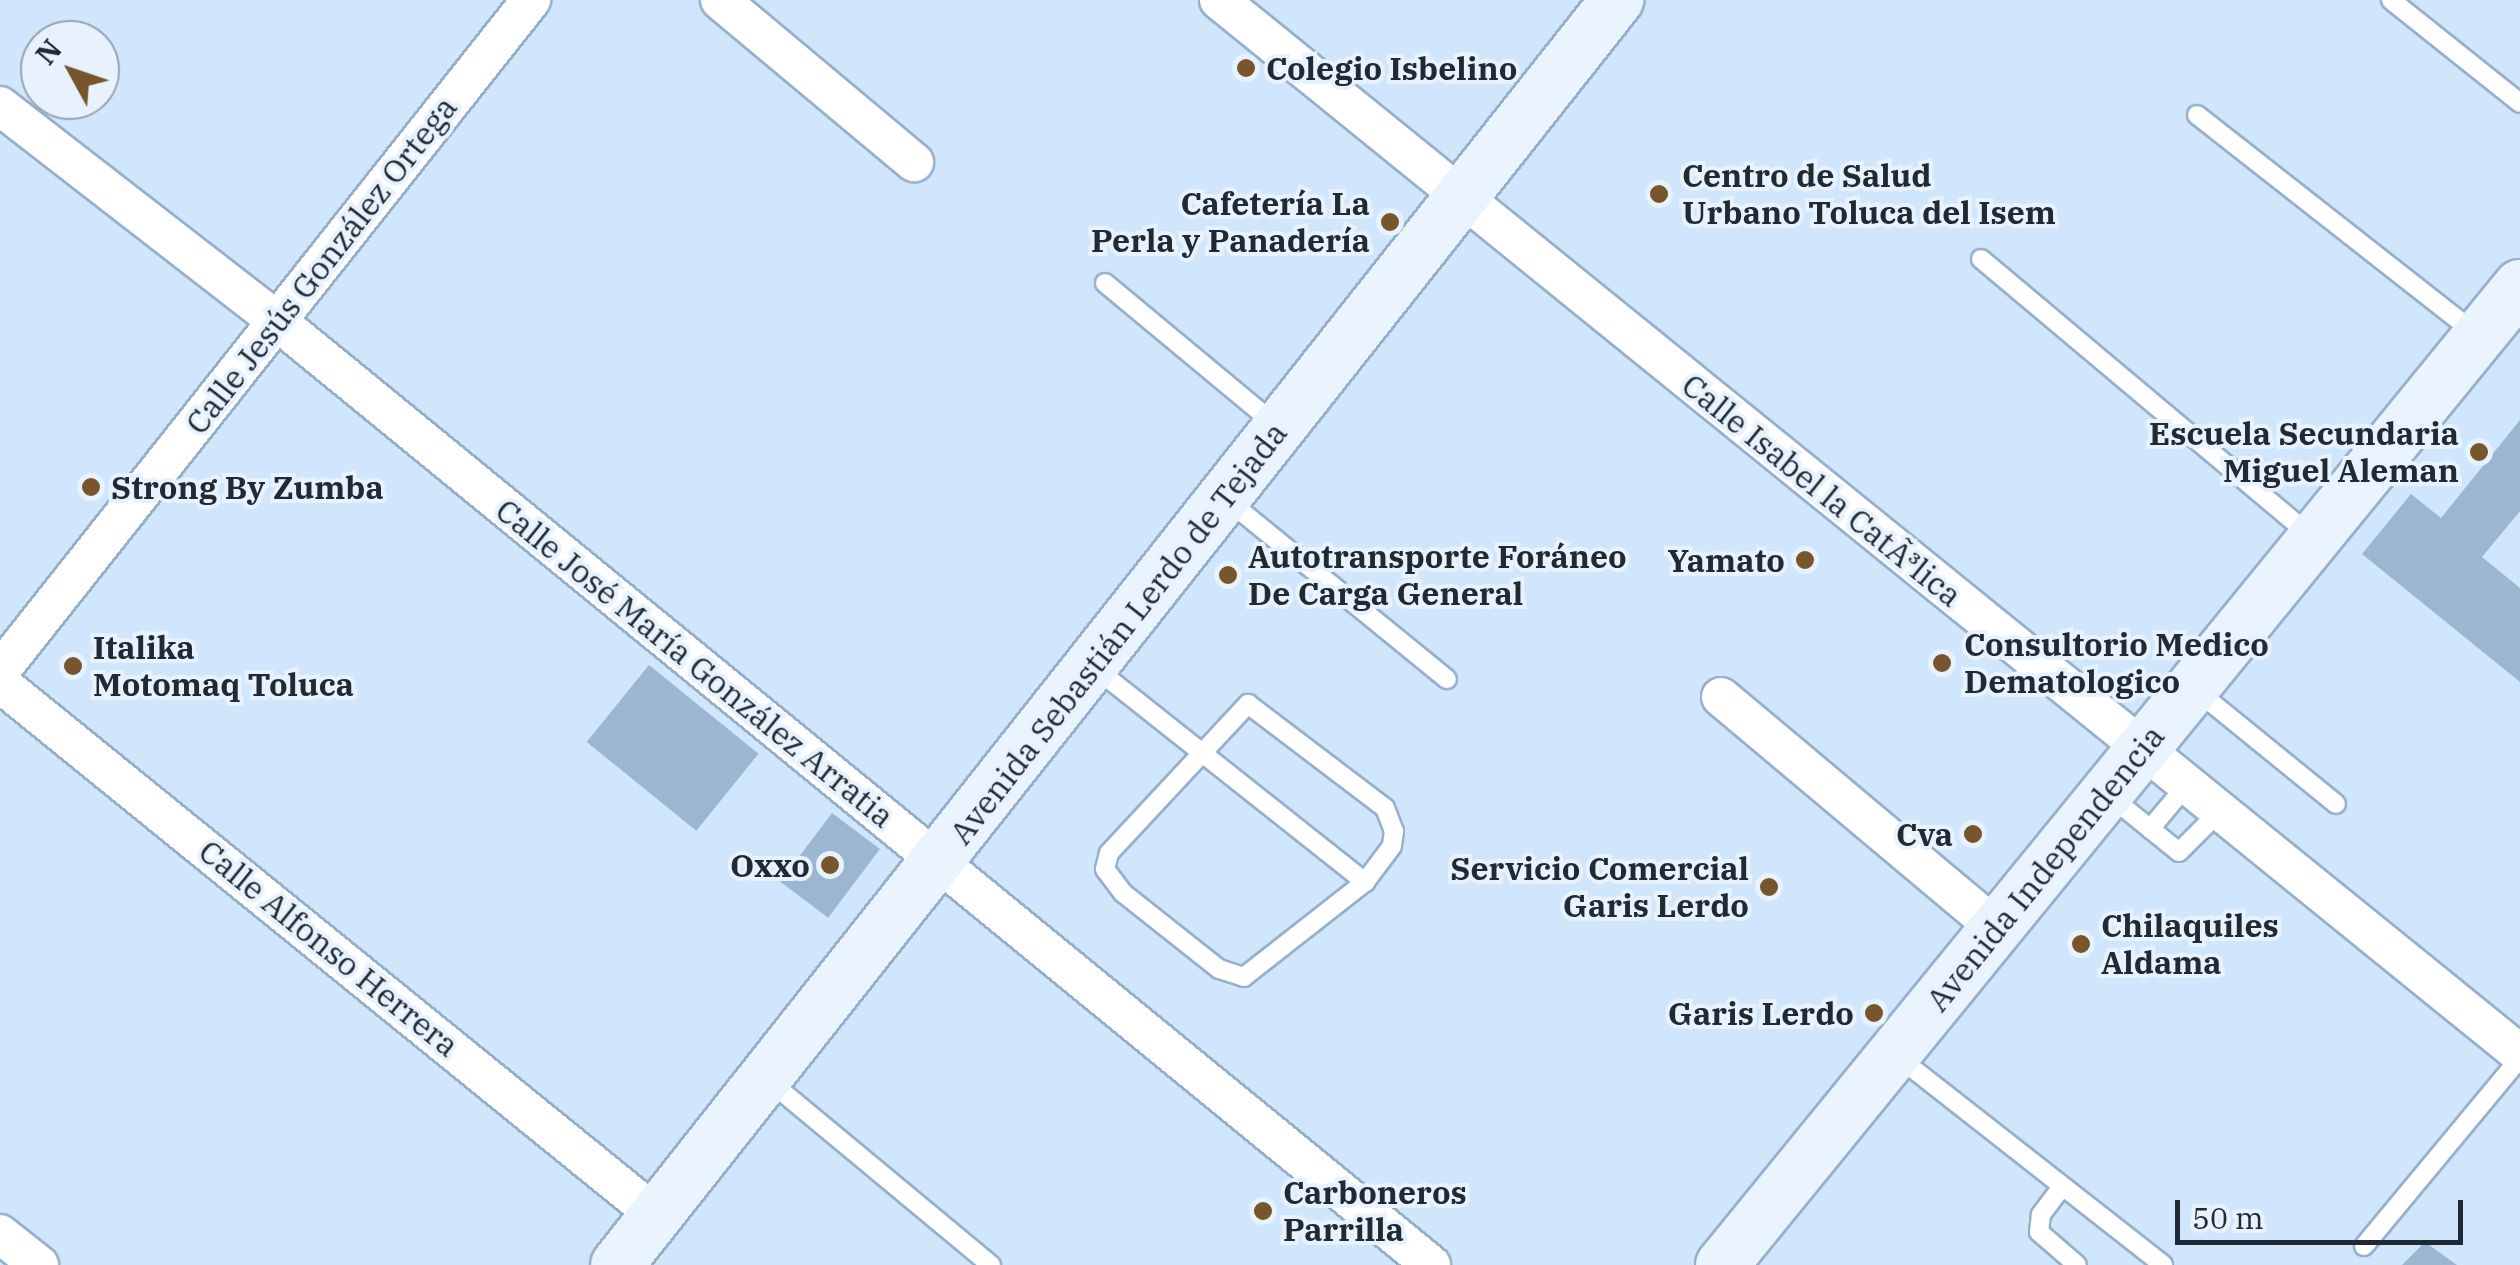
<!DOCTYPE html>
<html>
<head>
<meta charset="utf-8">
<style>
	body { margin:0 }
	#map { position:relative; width:2520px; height:1265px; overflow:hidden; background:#d0e6fc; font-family:"IBM Plex Serif",serif }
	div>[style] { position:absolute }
	.building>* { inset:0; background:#9cb6d1; transform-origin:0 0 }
	.roads { filter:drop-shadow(2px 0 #96b0cb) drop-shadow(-2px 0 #96b0cb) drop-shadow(0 2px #96b0cb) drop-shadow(0 -2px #96b0cb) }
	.lane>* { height:18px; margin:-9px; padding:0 9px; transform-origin:9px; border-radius:9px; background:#fff }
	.street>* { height:38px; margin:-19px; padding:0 19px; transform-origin:19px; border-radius:19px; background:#fff }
	.secondary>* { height:52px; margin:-26px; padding:0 26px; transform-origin:26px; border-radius:26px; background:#e9f4ff }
	.dots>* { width:28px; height:28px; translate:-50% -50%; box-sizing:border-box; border:5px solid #e7f2fd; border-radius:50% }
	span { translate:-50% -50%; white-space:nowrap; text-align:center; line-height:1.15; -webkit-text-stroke:8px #e7f2fd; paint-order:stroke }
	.poi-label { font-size:32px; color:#202a35; font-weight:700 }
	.left { translate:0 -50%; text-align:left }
	.right { translate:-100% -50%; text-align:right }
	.street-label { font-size:32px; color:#202a35 }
	.north { position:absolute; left:20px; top:20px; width:100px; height:100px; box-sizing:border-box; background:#e7f2fd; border:2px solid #97a2ad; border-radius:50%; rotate:310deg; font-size:28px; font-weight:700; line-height:40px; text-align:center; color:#202a35 }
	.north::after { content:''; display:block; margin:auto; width:35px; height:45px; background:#77562d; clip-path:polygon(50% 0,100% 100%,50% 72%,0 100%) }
	.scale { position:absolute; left:2175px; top:1200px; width:288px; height:45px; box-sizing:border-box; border:5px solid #202a35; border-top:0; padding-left:12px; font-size:30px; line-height:35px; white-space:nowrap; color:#202a35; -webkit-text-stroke:8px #e7f2fd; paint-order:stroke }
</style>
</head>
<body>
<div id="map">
	<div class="building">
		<i style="clip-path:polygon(2520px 420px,2520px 511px,2482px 557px,2520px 588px,2520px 682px,2362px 554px,2411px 494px,2441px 518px)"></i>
		<i style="left:649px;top:665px;width:141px;height:99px;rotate:39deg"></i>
		<i style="left:832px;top:813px;width:60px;height:86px;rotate:37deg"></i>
		<i style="clip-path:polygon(2425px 1242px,2457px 1265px,2402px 1265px)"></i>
	</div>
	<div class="roads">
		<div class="lane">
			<i style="left:2391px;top:0;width:165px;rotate:38.6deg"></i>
			<i style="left:2197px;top:115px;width:355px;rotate:38.1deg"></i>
			<i style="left:1981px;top:259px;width:429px;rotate:40deg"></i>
			<i style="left:1105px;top:283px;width:222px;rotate:39.7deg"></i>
			<i style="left:1226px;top:499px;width:285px;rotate:39.2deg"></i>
			<i style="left:1095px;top:668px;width:345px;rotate:38.4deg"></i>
			<i style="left:2197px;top:691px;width:179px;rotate:39.1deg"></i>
			<i style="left:1248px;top:704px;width:172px;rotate:37.2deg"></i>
			<i style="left:1385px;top:808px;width:25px;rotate:69deg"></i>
			<i style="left:1394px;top:831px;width:15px;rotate:98deg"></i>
			<i style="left:1392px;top:846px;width:45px;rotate:126.9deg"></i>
			<i style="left:1365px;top:882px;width:154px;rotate:141.9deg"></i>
			<i style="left:1244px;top:977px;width:26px;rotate:-162deg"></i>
			<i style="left:1219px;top:969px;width:122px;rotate:-141.6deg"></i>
			<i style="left:1123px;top:893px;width:30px;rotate:-127deg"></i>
			<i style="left:1105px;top:869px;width:16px;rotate:-76deg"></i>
			<i style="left:1109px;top:853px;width:204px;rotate:-47deg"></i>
			<i style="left:2111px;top:797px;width:87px;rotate:39deg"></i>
			<i style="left:2179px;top:852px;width:55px;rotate:-45deg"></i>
			<i style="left:2150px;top:829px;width:56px;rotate:-50.1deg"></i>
			<i style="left:1898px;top:1057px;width:337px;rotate:38.1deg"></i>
			<i style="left:768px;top:1080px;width:290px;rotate:39.7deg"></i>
			<i style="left:2061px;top:1188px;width:34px;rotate:127deg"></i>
			<i style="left:2041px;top:1215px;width:17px;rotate:97deg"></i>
			<i style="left:2039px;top:1232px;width:50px;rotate:41deg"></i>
			<i style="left:2364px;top:1246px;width:244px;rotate:-50.3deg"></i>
		</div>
		<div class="street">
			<i style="left:720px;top:0;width:253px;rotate:39.9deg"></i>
			<i style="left:1219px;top:0;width:1674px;rotate:39.01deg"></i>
			<i style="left:0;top:106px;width:351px;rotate:37.8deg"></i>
			<i style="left:277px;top:321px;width:1491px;rotate:39.28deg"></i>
			<i style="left:0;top:671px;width:856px;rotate:-51.64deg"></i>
			<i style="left:0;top:683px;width:846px;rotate:39.05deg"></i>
			<i style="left:1721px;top:697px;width:358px;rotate:40deg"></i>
			<i style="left:0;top:1234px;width:50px;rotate:38.5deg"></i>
		</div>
		<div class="secondary">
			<i style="left:617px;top:1265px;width:1613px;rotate:-51.67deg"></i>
			<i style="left:1722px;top:1265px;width:1263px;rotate:-50.82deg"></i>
		</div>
	</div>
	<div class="dots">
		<i style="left:1246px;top:68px;background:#77562d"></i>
		<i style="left:1659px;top:194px;background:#77562d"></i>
		<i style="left:1390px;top:222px;background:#77562d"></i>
		<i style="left:2479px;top:452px;background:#77562d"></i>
		<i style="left:91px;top:487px;background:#77562d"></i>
		<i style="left:1805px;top:560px;background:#77562d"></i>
		<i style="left:1228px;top:575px;background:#77562d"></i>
		<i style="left:1942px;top:663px;background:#77562d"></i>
		<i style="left:73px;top:666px;background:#77562d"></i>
		<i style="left:1973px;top:834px;background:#77562d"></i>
		<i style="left:830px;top:865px;background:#77562d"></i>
		<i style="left:1769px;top:887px;background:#77562d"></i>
		<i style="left:2081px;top:944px;background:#77562d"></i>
		<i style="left:1874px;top:1013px;background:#77562d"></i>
		<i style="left:1263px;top:1211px;background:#77562d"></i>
	</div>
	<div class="poi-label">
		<span class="left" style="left:1266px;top:68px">Colegio Isbelino</span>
		<span class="left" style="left:1682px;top:194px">Centro de Salud<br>Urbano Toluca del Isem</span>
		<span class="right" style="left:1370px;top:222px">Cafetería La<br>Perla y Panadería</span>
		<span class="right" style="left:2459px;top:452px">Escuela Secundaria<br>Miguel Aleman</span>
		<span class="left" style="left:111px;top:487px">Strong By Zumba</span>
		<span class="left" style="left:1248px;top:575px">Autotransporte Foráneo<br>De Carga General</span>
		<span class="right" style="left:1785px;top:560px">Yamato</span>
		<span class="left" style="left:1964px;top:663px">Consultorio Medico<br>Dematologico</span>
		<span class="left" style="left:93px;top:666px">Italika<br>Motomaq Toluca</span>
		<span class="right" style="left:1953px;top:834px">Cva</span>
		<span class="right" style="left:810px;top:865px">Oxxo</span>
		<span class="right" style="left:1749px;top:887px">Servicio Comercial<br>Garis Lerdo</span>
		<span class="left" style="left:2101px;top:944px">Chilaquiles<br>Aldama</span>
		<span class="right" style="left:1854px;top:1013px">Garis Lerdo</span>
		<span class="left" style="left:1283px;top:1211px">Carboneros<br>Parrilla</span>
	</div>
	<div class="street-label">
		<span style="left:321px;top:265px;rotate:-52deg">Calle Jesús González Ortega</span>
		<span style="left:1822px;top:490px;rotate:39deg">Calle Isabel la CatÃ³lica</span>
		<span style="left:1118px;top:633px;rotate:-52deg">Avenida Sebastián Lerdo de Tejada</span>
		<span style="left:695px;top:663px;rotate:39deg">Calle José María González Arratia</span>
		<span style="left:2045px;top:868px;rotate:-51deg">Avenida Independencia</span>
		<span style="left:329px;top:948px;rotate:39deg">Calle Alfonso Herrera</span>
	</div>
	<div class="north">N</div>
	<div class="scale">50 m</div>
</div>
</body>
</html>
